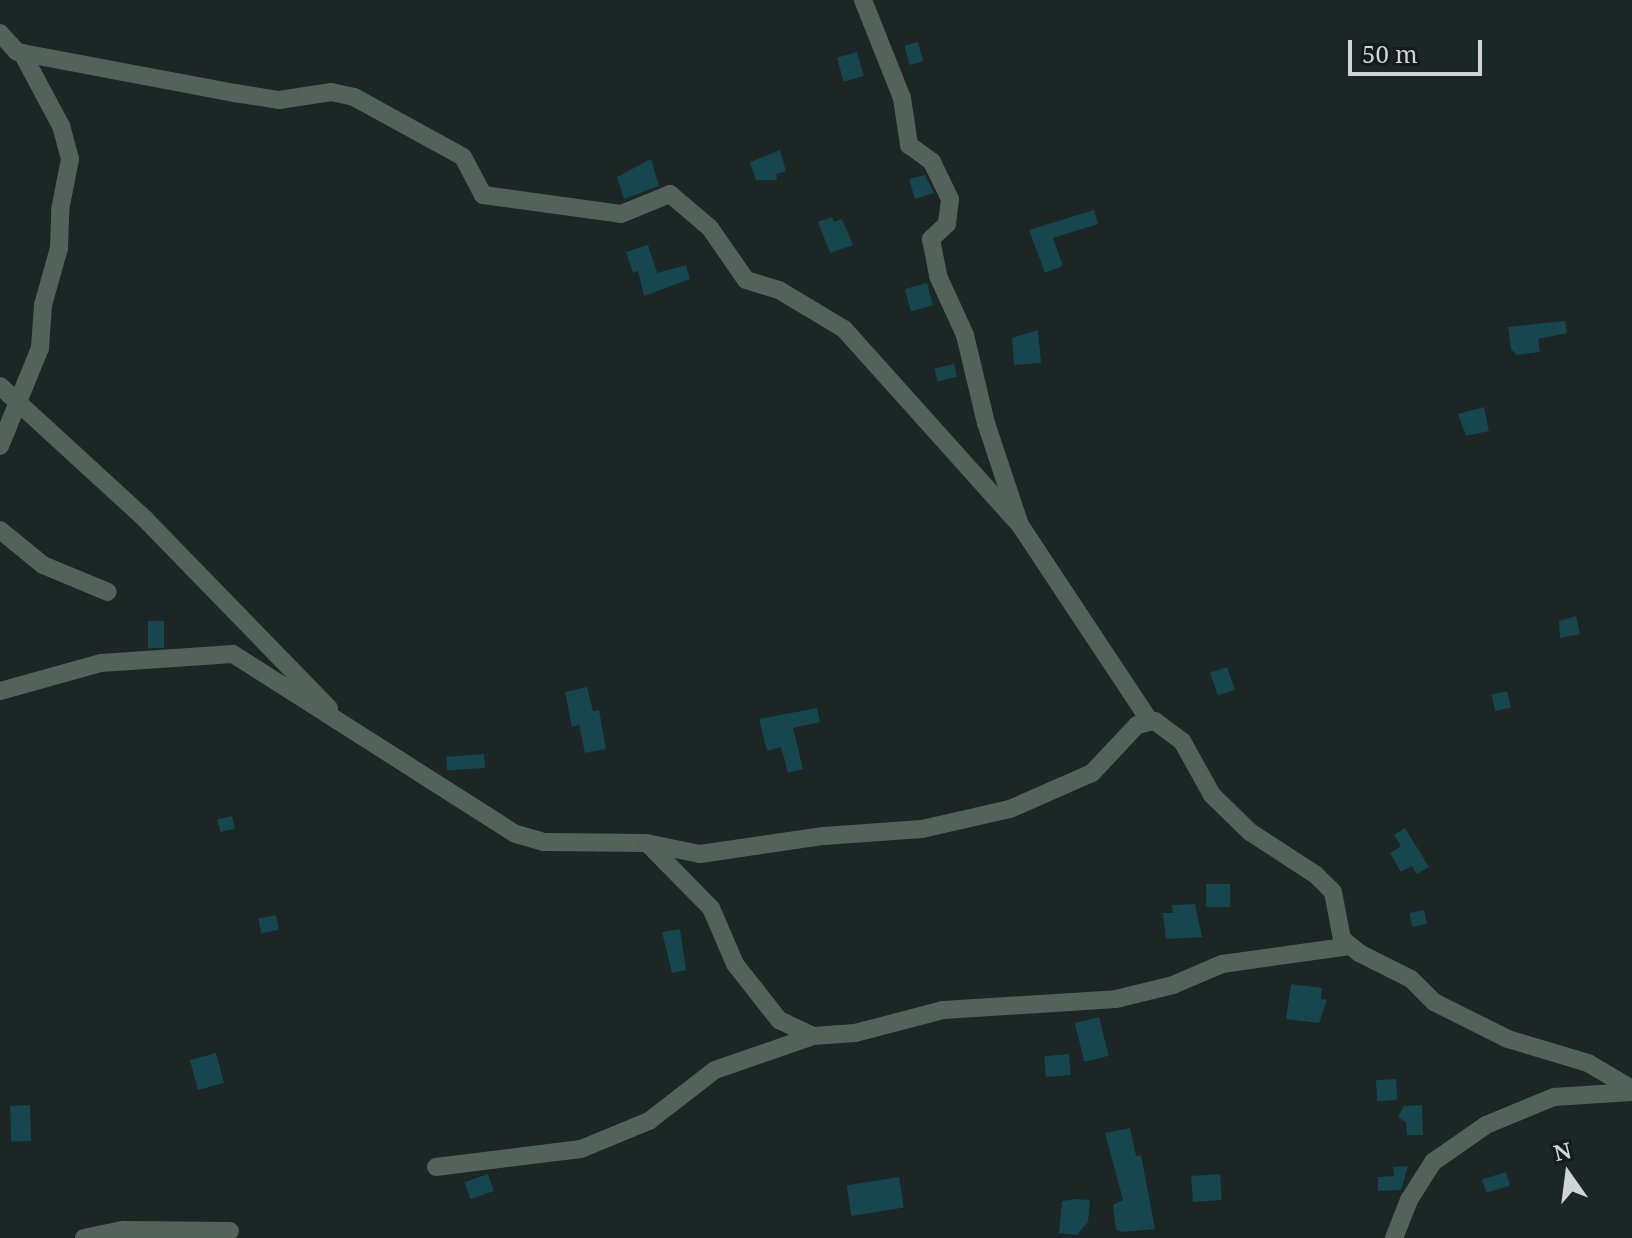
<!DOCTYPE html>
<html>
<head>
<meta charset="utf-8">
<style>
	body { margin:0 }
	#map { position:relative; width:1632px; height:1238px; overflow:hidden; background:#1b2625; font-family:"Noto Serif",serif }
	div>[style] { position:absolute }
	.building>* { inset:0; background:#16464e; transform-origin:0 0 }
	.minor>* { height:18px; margin:-9px; padding:0 9px; transform-origin:9px; border-radius:9px; background:#53625a }
	span { translate:-50% -50%; white-space:nowrap; text-align:center; line-height:1.15; -webkit-text-stroke:8px #121c1b; paint-order:stroke }
	.north { position:absolute; left:1528px; top:1134px; width:80px; height:80px; -webkit-text-stroke:6px #121c1b; paint-order:stroke; rotate:346deg; font-size:22px; font-weight:700; line-height:32px; text-align:center; color:#ced5d4 }
	.north::after { content:''; display:block; margin:auto; width:28px; height:36px; background:#ced5d4; clip-path:polygon(50% 0,100% 100%,50% 72%,0 100%) }
	.scale { position:absolute; left:1348px; top:40px; width:134px; height:36px; box-sizing:border-box; border:4px solid #ced5d4; border-top:0; padding-left:10px; font-size:24px; line-height:28px; white-space:nowrap; color:#ced5d4; -webkit-text-stroke:6px #121c1b; paint-order:stroke }
</style>
</head>
<body>
<div id="map">
	<div class="building">
		<i style="left:918px;top:42px;width:20px;height:14px;rotate:75deg"></i>
		<i style="left:857px;top:52px;width:25px;height:21px;rotate:74deg"></i>
		<i style="clip-path:polygon(780px 150px,786px 171px,776px 174px,777px 180px,756px 180px,750px 162px)"></i>
		<i style="clip-path:polygon(651px 159px,659px 186px,624px 199px,617px 177px)"></i>
		<i style="clip-path:polygon(925px 175px,934px 193px,915px 199px,909px 179px)"></i>
		<i style="clip-path:polygon(1094px 210px,1098px 224px,1053px 238px,1063px 266px,1045px 273px,1029px 230px)"></i>
		<i style="clip-path:polygon(832px 217px,834px 222px,842px 219px,853px 245px,830px 253px,818px 222px)"></i>
		<i style="clip-path:polygon(648px 245px,657px 273px,686px 265px,690px 279px,644px 296px,638px 271px,633px 273px,626px 252px)"></i>
		<i style="left:927px;top:283px;width:23px;height:23px;rotate:75deg"></i>
		<i style="clip-path:polygon(1565px 321px,1567px 333px,1538px 339px,1540px 352px,1517px 355px,1511px 349px,1508px 327px)"></i>
		<i style="clip-path:polygon(1038px 330px,1041px 363px,1014px 365px,1012px 338px)"></i>
		<i style="left:954px;top:364px;width:13px;height:20px;rotate:77deg"></i>
		<i style="clip-path:polygon(1484px 407px,1489px 431px,1466px 436px,1458px 414px)"></i>
		<i style="clip-path:polygon(1576px 616px,1580px 634px,1560px 638px,1559px 621px)"></i>
		<i style="left:148px;top:621px;width:16px;height:27px"></i>
		<i style="left:1227px;top:667px;width:24px;height:18px;rotate:71deg"></i>
		<i style="clip-path:polygon(587px 687px,593px 711px,599px 710px,606px 749px,585px 753px,579px 725px,572px 727px,565px 692px)"></i>
		<i style="left:1507px;top:691px;width:17px;height:16px;rotate:77deg"></i>
		<i style="clip-path:polygon(817px 708px,820px 722px,793px 728px,803px 769px,788px 773px,781px 747px,767px 751px,759px 719px)"></i>
		<i style="left:484px;top:754px;width:14px;height:38px;rotate:86deg"></i>
		<i style="left:232px;top:816px;width:13px;height:15px;rotate:77deg"></i>
		<i style="clip-path:polygon(1405px 828px,1429px 867px,1417px 874px,1412px 866px,1401px 872px,1390px 853px,1401px 846px,1394px 835px)"></i>
		<i style="left:1206px;top:884px;width:24px;height:23px"></i>
		<i style="clip-path:polygon(1195px 904px,1202px 937px,1166px 939px,1163px 913px,1173px 913px,1172px 905px)"></i>
		<i style="left:1424px;top:910px;width:14px;height:15px;rotate:78deg"></i>
		<i style="left:276px;top:915px;width:15px;height:18px;rotate:79deg"></i>
		<i style="clip-path:polygon(680px 929px,686px 970px,672px 973px,662px 932px)"></i>
		<i style="clip-path:polygon(1291px 984px,1322px 988px,1321px 999px,1327px 1000px,1319px 1023px,1286px 1019px)"></i>
		<i style="left:1099px;top:1017px;width:40px;height:25px;rotate:76deg"></i>
		<i style="left:216px;top:1053px;width:31px;height:27px;rotate:75deg"></i>
		<i style="left:1069px;top:1054px;width:21px;height:25px;rotate:85deg"></i>
		<i style="left:1396px;top:1079px;width:21px;height:20px;rotate:87deg"></i>
		<i style="left:30px;top:1105px;width:36px;height:20px;rotate:88deg"></i>
		<i style="clip-path:polygon(1422px 1105px,1423px 1135px,1407px 1135px,1406px 1122px,1398px 1117px,1404px 1106px)"></i>
		<i style="clip-path:polygon(1130px 1128px,1136px 1156px,1141px 1155px,1155px 1229px,1123px 1232px,1116px 1230px,1113px 1205px,1123px 1200px,1105px 1133px)"></i>
		<i style="clip-path:polygon(1408px 1166px,1401px 1190px,1378px 1191px,1378px 1177px,1394px 1176px,1393px 1167px)"></i>
		<i style="left:1506px;top:1172px;width:14px;height:25px;rotate:73deg"></i>
		<i style="left:488px;top:1174px;width:18px;height:25px;rotate:71deg"></i>
		<i style="left:1220px;top:1174px;width:26px;height:29px;rotate:86deg"></i>
		<i style="left:899px;top:1177px;width:31px;height:53px;rotate:81deg"></i>
		<i style="clip-path:polygon(1075px 1199px,1090px 1200px,1088px 1222px,1077px 1235px,1059px 1233px,1062px 1201px)"></i>
	</div>
	<div class="minor">
		<i style="left:863px;top:0;width:105px;rotate:68.3deg"></i>
		<i style="left:902px;top:98px;width:48px;rotate:81.5deg"></i>
		<i style="left:909px;top:145px;width:29px;rotate:36deg"></i>
		<i style="left:932px;top:162px;width:41px;rotate:64.1deg"></i>
		<i style="left:950px;top:199px;width:25px;rotate:97deg"></i>
		<i style="left:947px;top:224px;width:22px;rotate:137deg"></i>
		<i style="left:931px;top:239px;width:38px;rotate:79deg"></i>
		<i style="left:938px;top:276px;width:65px;rotate:65.4deg"></i>
		<i style="left:965px;top:335px;width:90px;rotate:76.6deg"></i>
		<i style="left:986px;top:423px;width:108px;rotate:71.6deg"></i>
		<i style="left:1020px;top:525px;width:234px;rotate:56.5deg"></i>
		<i style="left:0;top:33px;width:25px;rotate:48deg"></i>
		<i style="left:17px;top:52px;width:222px;rotate:10.7deg"></i>
		<i style="left:235px;top:93px;width:45px;rotate:9deg"></i>
		<i style="left:279px;top:100px;width:53px;rotate:-8.7deg"></i>
		<i style="left:331px;top:92px;width:24px;rotate:12deg"></i>
		<i style="left:354px;top:97px;width:124px;rotate:28.8deg"></i>
		<i style="left:463px;top:157px;width:43px;rotate:62.2deg"></i>
		<i style="left:483px;top:195px;width:139px;rotate:7.8deg"></i>
		<i style="left:621px;top:214px;width:53px;rotate:-22.2deg"></i>
		<i style="left:670px;top:194px;width:52px;rotate:40.4deg"></i>
		<i style="left:710px;top:228px;width:63px;rotate:55.3deg"></i>
		<i style="left:746px;top:280px;width:34px;rotate:17deg"></i>
		<i style="left:779px;top:290px;width:76px;rotate:31deg"></i>
		<i style="left:844px;top:329px;width:263px;rotate:48.1deg"></i>
		<i style="left:0;top:386px;width:197px;rotate:42.5deg"></i>
		<i style="left:145px;top:519px;width:264px;rotate:45.8deg"></i>
		<i style="left:0;top:446px;width:106px;rotate:-67.8deg"></i>
		<i style="left:40px;top:348px;width:43px;rotate:-86deg"></i>
		<i style="left:43px;top:305px;width:59px;rotate:-74.3deg"></i>
		<i style="left:59px;top:248px;width:38px;rotate:-88deg"></i>
		<i style="left:60px;top:210px;width:52px;rotate:-78.9deg"></i>
		<i style="left:70px;top:159px;width:34px;rotate:-105deg"></i>
		<i style="left:61px;top:126px;width:83px;rotate:-118.1deg"></i>
		<i style="left:0;top:530px;width:55px;rotate:39.1deg"></i>
		<i style="left:43px;top:565px;width:70px;rotate:22.6deg"></i>
		<i style="left:0;top:691px;width:105px;rotate:-15.5deg"></i>
		<i style="left:101px;top:663px;width:132px;rotate:-3.9deg"></i>
		<i style="left:233px;top:654px;width:335px;rotate:32.5deg"></i>
		<i style="left:516px;top:834px;width:29px;rotate:16deg"></i>
		<i style="left:544px;top:842px;width:102px;rotate:0.6deg"></i>
		<i style="left:646px;top:843px;width:55px;rotate:11.5deg"></i>
		<i style="left:700px;top:854px;width:125px;rotate:-8.3deg"></i>
		<i style="left:824px;top:836px;width:98px;rotate:-4.1deg"></i>
		<i style="left:922px;top:829px;width:90px;rotate:-12.8deg"></i>
		<i style="left:1010px;top:809px;width:90px;rotate:-23.7deg"></i>
		<i style="left:1092px;top:773px;width:66px;rotate:-46.8deg"></i>
		<i style="left:1137px;top:725px;width:18px;rotate:-13deg"></i>
		<i style="left:1155px;top:721px;width:34px;rotate:37deg"></i>
		<i style="left:1182px;top:741px;width:62px;rotate:60.9deg"></i>
		<i style="left:1212px;top:795px;width:53px;rotate:44.2deg"></i>
		<i style="left:1250px;top:832px;width:79px;rotate:33.1deg"></i>
		<i style="left:1316px;top:875px;width:24px;rotate:45deg"></i>
		<i style="left:1333px;top:892px;width:48px;rotate:79.2deg"></i>
		<i style="left:1342px;top:939px;width:22px;rotate:39deg"></i>
		<i style="left:1359px;top:953px;width:58px;rotate:26.6deg"></i>
		<i style="left:1411px;top:979px;width:33px;rotate:45deg"></i>
		<i style="left:1434px;top:1002px;width:83px;rotate:26.6deg"></i>
		<i style="left:1508px;top:1039px;width:84px;rotate:16.7deg"></i>
		<i style="left:1588px;top:1063px;width:51px;rotate:30.6deg"></i>
		<i style="left:648px;top:844px;width:90px;rotate:45.5deg"></i>
		<i style="left:711px;top:908px;width:61px;rotate:66.8deg"></i>
		<i style="left:735px;top:964px;width:71px;rotate:51.8deg"></i>
		<i style="left:779px;top:1020px;width:38px;rotate:25deg"></i>
		<i style="left:813px;top:1036px;width:42px;rotate:-4.1deg"></i>
		<i style="left:855px;top:1033px;width:91px;rotate:-14.6deg"></i>
		<i style="left:943px;top:1010px;width:173px;rotate:-3.6deg"></i>
		<i style="left:1116px;top:999px;width:59px;rotate:-13.8deg"></i>
		<i style="left:1173px;top:985px;width:53px;rotate:-23.2deg"></i>
		<i style="left:1222px;top:964px;width:129px;rotate:-8deg"></i>
		<i style="left:436px;top:1167px;width:146px;rotate:-7.1deg"></i>
		<i style="left:581px;top:1149px;width:74px;rotate:-22.4deg"></i>
		<i style="left:649px;top:1121px;width:83px;rotate:-37.7deg"></i>
		<i style="left:715px;top:1070px;width:104px;rotate:-19.1deg"></i>
		<i style="left:84px;top:1238px;width:40px;rotate:-12deg"></i>
		<i style="left:123px;top:1230px;width:107px;rotate:0.5deg"></i>
		<i style="left:1394px;top:1238px;width:41px;rotate:-68.5deg"></i>
		<i style="left:1409px;top:1200px;width:45px;rotate:-57.7deg"></i>
		<i style="left:1433px;top:1162px;width:65px;rotate:-34.9deg"></i>
		<i style="left:1486px;top:1125px;width:74px;rotate:-22.4deg"></i>
		<i style="left:1554px;top:1097px;width:78px;rotate:-3.7deg"></i>
	</div>
	<div class="north">N</div>
	<div class="scale">50 m</div>
</div>
</body>
</html>
